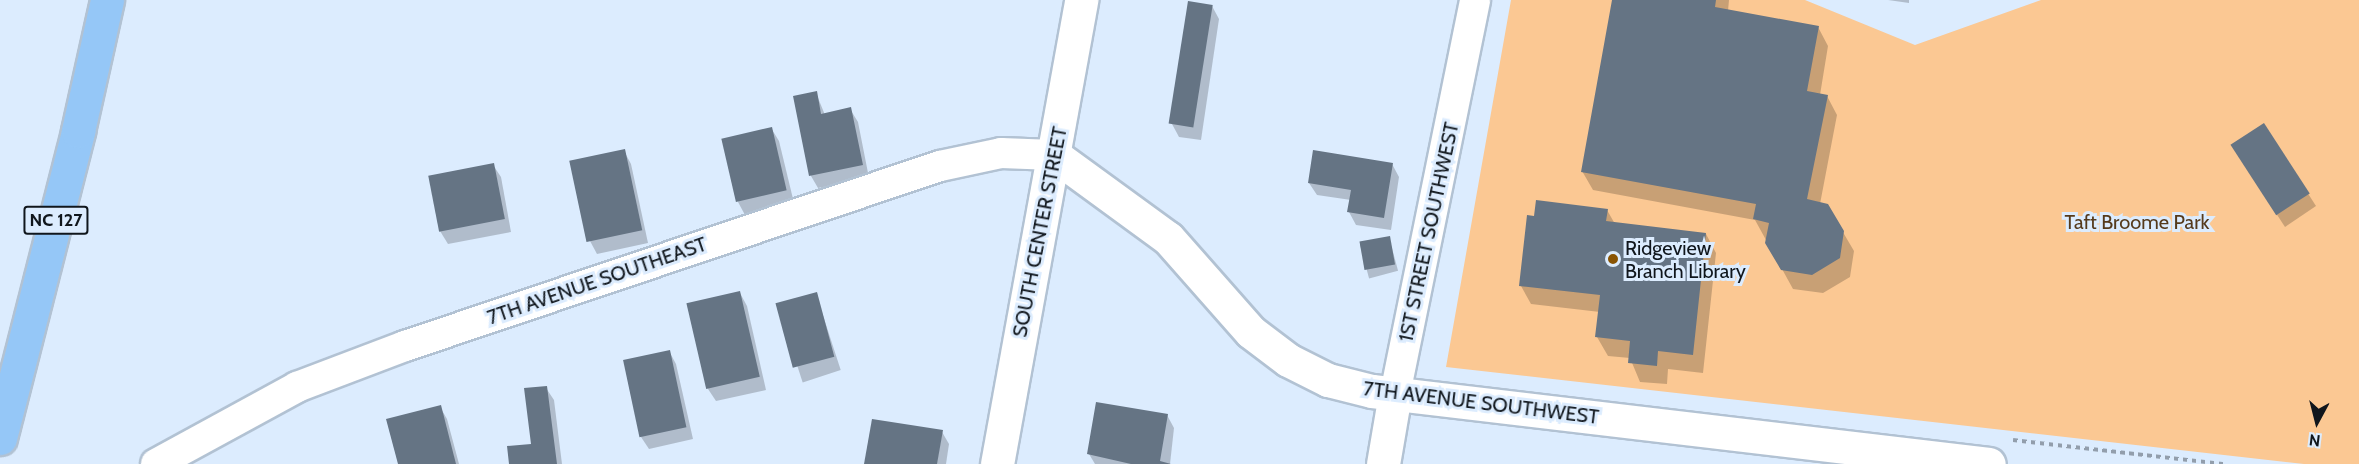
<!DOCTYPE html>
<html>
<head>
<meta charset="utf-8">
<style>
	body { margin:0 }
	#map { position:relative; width:2359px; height:464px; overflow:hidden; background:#dcecfe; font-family:Cabin,sans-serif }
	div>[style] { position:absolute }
	.green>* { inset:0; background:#fbc893 }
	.shadow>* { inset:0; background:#0003; transform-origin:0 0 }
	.building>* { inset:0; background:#657484; transform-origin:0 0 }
	.path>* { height:4px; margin-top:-2px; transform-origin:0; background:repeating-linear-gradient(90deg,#929eac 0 4.5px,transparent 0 9px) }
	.roads { filter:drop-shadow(2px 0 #b2c2d3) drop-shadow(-2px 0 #b2c2d3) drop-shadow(0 2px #b2c2d3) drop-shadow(0 -2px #b2c2d3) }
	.minor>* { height:30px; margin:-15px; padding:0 15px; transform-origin:15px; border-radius:15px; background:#fff }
	.tertiary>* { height:33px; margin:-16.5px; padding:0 16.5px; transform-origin:16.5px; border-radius:16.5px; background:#fff }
	.primary>* { height:33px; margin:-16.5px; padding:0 16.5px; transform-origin:16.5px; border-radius:16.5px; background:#95c7f7 }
	.dots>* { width:16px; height:16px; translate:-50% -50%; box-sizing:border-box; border:3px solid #dcecfe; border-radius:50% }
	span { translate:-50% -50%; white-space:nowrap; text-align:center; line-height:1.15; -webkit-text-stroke:6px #dcecfe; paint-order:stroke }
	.shield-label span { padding:2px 4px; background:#dcecfe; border:2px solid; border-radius:4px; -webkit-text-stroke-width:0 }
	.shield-label { font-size:18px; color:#10161c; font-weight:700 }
	.park-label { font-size:20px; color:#553a1c }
	.street-label { font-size:20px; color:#10161c }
	.poi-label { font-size:20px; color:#10161c }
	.left { translate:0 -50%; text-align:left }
	.north { position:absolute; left:2287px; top:392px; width:60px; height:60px; -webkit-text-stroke:4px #dcecfe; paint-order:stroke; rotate:187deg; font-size:16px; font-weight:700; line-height:24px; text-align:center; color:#10161c }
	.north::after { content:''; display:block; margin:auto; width:21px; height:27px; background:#10161c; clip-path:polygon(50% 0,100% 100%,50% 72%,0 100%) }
</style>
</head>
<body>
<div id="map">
	<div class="green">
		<i style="clip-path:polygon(1511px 0,1805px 0,1915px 45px,2041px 0,2359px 0,2359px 464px,2304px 464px,1446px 367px)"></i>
	</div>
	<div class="shadow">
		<i style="clip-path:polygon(1614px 0,1729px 0,1728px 11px,1818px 27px,1828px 46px,1820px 95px,1827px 96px,1837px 115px,1820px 204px,1827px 205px,1854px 251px,1850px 277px,1823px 293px,1793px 289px,1755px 220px,1593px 190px,1582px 171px)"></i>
		<i style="clip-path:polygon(1888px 0,1909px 0,1909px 3px)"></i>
		<i style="clip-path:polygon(1212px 6px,1219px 19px,1201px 140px,1179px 137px,1172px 124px)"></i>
		<i style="clip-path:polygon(816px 93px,825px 115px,850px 109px,858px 122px,869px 178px,818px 188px,811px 176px,794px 97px)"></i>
		<i style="clip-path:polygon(2264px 125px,2316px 206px,2285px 227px,2240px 158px)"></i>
		<i style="clip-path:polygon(771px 128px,779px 141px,794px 203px,745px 215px,738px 202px)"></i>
		<i style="clip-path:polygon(624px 151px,631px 164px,648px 243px,597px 254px,590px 241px)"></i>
		<i style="clip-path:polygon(1392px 164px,1399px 177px,1391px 230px,1356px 225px,1349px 212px,1351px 200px,1317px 195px,1309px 183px)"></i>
		<i style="clip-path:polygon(493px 165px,501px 177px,511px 232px,448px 244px,440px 231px)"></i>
		<i style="clip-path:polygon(1607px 210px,1615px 224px,1706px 234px,1716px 253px,1703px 373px,1668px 369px,1667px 384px,1640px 382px,1630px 358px,1608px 356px,1597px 337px,1600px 312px,1531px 304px,1521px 286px)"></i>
		<i style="left:1389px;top:237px;width:35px;height:30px;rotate:75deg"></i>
		<i style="clip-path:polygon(740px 293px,747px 306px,766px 390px,716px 401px,708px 389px)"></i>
		<i style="left:816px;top:294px;width:80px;height:40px;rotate:72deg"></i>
		<i style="clip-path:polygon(669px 351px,676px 364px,693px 439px,649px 449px,641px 437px)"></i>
		<i style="clip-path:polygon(546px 388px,554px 400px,562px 464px,511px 464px,532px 445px)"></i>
		<i style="clip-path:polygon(440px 407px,447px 419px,459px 464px,400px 464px)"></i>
		<i style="clip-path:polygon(1167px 415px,1174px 428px,1170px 464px,1095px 464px,1089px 454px)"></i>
		<i style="clip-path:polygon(942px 432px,949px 444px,946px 464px,866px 464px)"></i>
	</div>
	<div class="building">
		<i style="clip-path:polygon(1612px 0,1716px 0,1715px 7px,1819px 26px,1807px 91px,1828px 95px,1807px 199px,1828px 204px,1844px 231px,1840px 258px,1812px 275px,1781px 270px,1765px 243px,1769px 223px,1753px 219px,1756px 204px,1581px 172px)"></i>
		<i style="left:1188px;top:1px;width:25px;height:124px;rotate:9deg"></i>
		<i style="clip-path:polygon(817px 91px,821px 114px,851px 107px,863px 165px,809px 176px,793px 96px)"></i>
		<i style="left:2264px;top:123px;width:84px;height:40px;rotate:57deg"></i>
		<i style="left:772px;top:127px;width:65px;height:52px;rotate:77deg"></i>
		<i style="left:625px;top:149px;width:83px;height:57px;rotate:78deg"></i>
		<i style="clip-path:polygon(1313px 150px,1393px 163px,1384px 218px,1347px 212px,1351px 190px,1308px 183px)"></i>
		<i style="left:494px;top:163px;width:57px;height:67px;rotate:79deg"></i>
		<i style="clip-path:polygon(1536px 200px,1608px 209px,1606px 221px,1706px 233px,1693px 355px,1658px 351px,1657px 366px,1628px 363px,1630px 341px,1595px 337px,1600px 295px,1519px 286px,1527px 215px,1534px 216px)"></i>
		<i style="left:1390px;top:236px;width:29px;height:31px;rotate:80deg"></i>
		<i style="left:740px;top:291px;width:88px;height:55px;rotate:77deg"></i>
		<i style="left:817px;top:292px;width:67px;height:43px;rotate:75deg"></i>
		<i style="left:670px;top:350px;width:79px;height:48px;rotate:78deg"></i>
		<i style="clip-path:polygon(547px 386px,557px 464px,509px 464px,507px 446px,531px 444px,524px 388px)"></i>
		<i style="clip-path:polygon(1096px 402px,1168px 414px,1160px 461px,1171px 464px,1131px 464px,1087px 454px)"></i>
		<i style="clip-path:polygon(441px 405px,456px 464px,398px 464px,386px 419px)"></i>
		<i style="clip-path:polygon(872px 419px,943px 430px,937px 464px,864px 464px)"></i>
	</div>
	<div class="path">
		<i style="left:2013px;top:440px;width:213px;rotate:6.5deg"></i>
	</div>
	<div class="roads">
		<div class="minor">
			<i style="left:1395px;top:394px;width:402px;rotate:-78.5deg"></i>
			<i style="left:156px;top:464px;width:161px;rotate:-28.6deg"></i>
			<i style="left:297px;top:387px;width:116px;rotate:-20.8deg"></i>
			<i style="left:405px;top:346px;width:564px;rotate:-18.6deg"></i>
			<i style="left:940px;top:166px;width:62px;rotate:-12deg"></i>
			<i style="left:1001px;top:153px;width:53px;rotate:2.2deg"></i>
		</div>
		<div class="tertiary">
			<i style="left:1054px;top:155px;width:141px;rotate:36.1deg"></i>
			<i style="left:1168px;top:238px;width:125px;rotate:48.6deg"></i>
			<i style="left:1251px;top:332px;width:46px;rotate:37.1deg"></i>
			<i style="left:1288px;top:360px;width:45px;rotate:26.6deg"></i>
			<i style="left:1328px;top:380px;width:45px;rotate:14deg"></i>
			<i style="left:1372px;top:391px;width:621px;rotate:6.75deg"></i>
			<i style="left:997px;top:464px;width:472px;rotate:-79.7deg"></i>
			<i style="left:1383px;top:464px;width:71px;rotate:-80.3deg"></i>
		</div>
		<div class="primary">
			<i style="left:0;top:438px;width:317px;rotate:-75.7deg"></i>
			<i style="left:78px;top:131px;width:134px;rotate:-77.5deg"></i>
		</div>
	</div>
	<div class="dots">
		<i style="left:1613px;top:259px;background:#895403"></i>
	</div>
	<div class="shield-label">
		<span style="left:56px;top:220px">NC 127</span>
	</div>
	<div class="park-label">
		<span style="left:2137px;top:222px">Taft Broome Park</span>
	</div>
	<div class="street-label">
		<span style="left:1040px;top:232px;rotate:-79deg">SOUTH CENTER STREET</span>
		<span style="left:1429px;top:232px;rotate:-78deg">1ST STREET SOUTHWEST</span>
		<span style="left:597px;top:281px;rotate:-19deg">7TH AVENUE SOUTHEAST</span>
		<span style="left:1481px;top:403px;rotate:7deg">7TH AVENUE SOUTHWEST</span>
	</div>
	<div class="poi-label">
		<span class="left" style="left:1625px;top:260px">Ridgeview<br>Branch Library</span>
	</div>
	<div class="north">N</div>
</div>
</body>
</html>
